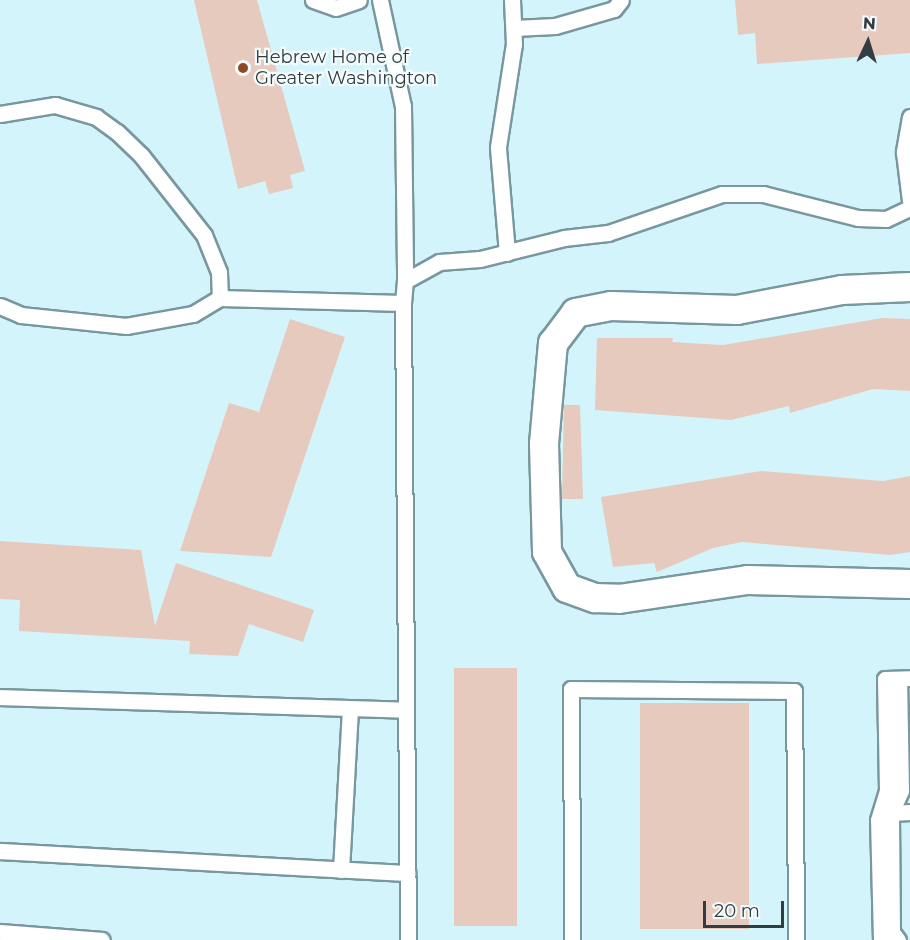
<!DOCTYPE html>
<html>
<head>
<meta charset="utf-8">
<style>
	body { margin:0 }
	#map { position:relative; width:910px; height:940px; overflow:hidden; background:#d4f4fc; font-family:Montserrat,sans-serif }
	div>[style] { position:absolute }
	.building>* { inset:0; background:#e6cabe; transform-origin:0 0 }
	.roads { filter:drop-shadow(2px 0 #79979e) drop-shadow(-2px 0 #79979e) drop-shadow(0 2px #79979e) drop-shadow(0 -2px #79979e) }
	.lane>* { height:15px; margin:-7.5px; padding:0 7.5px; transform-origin:7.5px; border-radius:7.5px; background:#fff }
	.street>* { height:28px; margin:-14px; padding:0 14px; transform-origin:14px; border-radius:14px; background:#fff }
	.dots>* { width:16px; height:16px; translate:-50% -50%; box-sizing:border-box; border:3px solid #f5fcfd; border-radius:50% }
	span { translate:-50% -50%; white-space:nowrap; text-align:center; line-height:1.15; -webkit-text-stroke:4.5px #f5fcfd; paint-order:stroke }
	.poi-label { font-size:18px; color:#313d41 }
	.left { translate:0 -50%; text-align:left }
	.north { position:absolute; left:838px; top:12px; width:60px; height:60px; -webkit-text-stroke:4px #f5fcfd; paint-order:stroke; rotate:4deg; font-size:16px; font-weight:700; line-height:24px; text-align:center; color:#313d41 }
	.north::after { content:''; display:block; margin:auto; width:21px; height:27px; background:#313d41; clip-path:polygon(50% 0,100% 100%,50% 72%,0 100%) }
	.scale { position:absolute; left:703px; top:901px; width:81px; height:27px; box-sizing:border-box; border:3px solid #313d41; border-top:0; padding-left:8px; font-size:18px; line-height:21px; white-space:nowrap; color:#313d41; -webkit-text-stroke:4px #f5fcfd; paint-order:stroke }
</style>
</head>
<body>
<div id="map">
	<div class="building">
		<i style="clip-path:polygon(194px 0,257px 0,305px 171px,290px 175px,293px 188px,269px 194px,265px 181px,238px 189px)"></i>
		<i style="clip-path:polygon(735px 0,910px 0,910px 53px,757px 64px,755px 33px,738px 35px)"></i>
		<i style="clip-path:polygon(882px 318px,910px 319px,910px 391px,873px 389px,790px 413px,789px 406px,731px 420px,595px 410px,597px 338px,673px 338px,672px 342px,723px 345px)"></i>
		<i style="clip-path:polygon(290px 319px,345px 337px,271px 557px,180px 551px,229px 403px,259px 412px)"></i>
		<i style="clip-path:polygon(564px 405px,580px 405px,583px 499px,562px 499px)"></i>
		<i style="clip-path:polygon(761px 471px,883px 481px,910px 476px,910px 552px,890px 555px,742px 542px,713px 548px,657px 572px,654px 563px,613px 567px,601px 497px)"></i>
		<i style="clip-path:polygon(0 541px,141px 550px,155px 626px,176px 563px,314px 610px,303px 642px,249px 624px,238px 656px,189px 654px,190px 641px,19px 631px,20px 600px,0 599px)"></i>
		<i style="left:517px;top:668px;width:258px;height:63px;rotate:90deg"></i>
		<i style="left:749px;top:703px;width:226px;height:109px;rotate:90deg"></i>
	</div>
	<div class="roads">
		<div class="lane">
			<i style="left:313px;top:0;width:24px;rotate:19deg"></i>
			<i style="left:336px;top:8px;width:24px;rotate:-19deg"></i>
			<i style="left:380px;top:0;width:108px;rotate:77.8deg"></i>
			<i style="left:403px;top:106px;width:175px;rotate:89.3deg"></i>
			<i style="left:514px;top:28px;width:41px;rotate:-2.8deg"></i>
			<i style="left:555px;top:26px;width:61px;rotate:-16.1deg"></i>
			<i style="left:614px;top:9px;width:11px;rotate:-52deg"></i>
			<i style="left:0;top:114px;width:56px;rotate:-9.3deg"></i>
			<i style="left:55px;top:105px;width:43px;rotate:16.3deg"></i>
			<i style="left:96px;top:117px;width:26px;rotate:36deg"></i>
			<i style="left:117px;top:132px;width:33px;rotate:44deg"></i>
			<i style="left:141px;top:155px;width:102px;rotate:51.8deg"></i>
			<i style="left:204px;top:235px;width:40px;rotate:68deg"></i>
			<i style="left:219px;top:272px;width:26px;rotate:88deg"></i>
			<i style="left:910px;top:117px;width:36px;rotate:100deg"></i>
			<i style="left:904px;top:152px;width:49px;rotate:83deg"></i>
			<i style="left:507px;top:253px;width:106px;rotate:-94.9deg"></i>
			<i style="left:498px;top:147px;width:104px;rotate:-81.2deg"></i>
			<i style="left:514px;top:44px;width:44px;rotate:-92.6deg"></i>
			<i style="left:403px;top:303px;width:22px;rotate:-85deg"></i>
			<i style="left:405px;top:281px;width:39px;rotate:-29deg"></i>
			<i style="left:439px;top:262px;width:41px;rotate:-4.2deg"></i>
			<i style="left:480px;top:259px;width:87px;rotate:-14deg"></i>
			<i style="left:564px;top:238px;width:44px;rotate:-6.5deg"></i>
			<i style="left:608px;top:233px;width:120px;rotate:-18.9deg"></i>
			<i style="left:722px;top:194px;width:41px"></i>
			<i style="left:763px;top:194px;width:98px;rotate:14.2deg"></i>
			<i style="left:858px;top:218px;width:28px;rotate:2deg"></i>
			<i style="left:886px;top:219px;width:26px;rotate:-25deg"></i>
			<i style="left:0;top:306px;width:23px;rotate:23deg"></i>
			<i style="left:21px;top:315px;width:106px;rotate:6deg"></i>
			<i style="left:126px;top:326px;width:68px;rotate:-10.2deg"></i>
			<i style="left:193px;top:314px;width:31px;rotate:-31deg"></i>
			<i style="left:220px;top:298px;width:183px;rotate:1.6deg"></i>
			<i style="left:403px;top:303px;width:637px;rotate:89.55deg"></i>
			<i style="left:0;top:697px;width:406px;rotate:1.8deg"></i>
			<i style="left:891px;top:813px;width:24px;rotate:-66deg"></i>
			<i style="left:901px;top:791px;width:112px;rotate:-91deg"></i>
			<i style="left:0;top:851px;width:408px;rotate:3.1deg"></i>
			<i style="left:341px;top:870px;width:159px;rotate:-86.8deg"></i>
			<i style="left:0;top:932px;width:102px;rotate:4.5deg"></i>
			<i style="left:572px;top:940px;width:251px;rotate:-90.2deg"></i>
			<i style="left:571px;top:689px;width:223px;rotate:0.5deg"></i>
			<i style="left:794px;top:691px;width:249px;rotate:89.5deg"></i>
			<i style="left:881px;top:940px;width:120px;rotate:-91.4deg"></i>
			<i style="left:878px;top:820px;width:30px;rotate:-73deg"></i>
			<i style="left:887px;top:791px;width:112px;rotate:-91deg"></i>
			<i style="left:885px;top:679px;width:25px;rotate:-2deg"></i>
			<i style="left:898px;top:940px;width:10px;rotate:-127deg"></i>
			<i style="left:892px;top:932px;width:119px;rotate:-90.5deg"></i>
			<i style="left:891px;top:813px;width:19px;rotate:-3deg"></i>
		</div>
		<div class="street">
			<i style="left:910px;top:287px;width:68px;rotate:177.5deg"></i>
			<i style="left:842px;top:290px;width:107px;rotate:169.2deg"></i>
			<i style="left:737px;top:310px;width:126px;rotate:-178.2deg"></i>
			<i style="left:611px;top:306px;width:36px;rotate:169deg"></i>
			<i style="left:576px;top:313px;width:38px;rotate:127deg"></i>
			<i style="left:553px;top:343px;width:101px;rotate:95.1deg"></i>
			<i style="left:544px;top:444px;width:108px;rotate:88.4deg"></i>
			<i style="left:547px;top:552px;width:41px;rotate:60.9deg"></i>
			<i style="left:567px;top:588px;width:30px;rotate:20deg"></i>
			<i style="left:595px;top:598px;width:24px;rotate:2deg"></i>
			<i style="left:619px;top:599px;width:130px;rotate:-8.4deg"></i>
			<i style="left:748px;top:580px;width:162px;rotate:1.4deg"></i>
		</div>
	</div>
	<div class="dots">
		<i style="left:243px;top:68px;background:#8f4923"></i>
	</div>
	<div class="poi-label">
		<span class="left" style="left:255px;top:68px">Hebrew Home of<br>Greater Washington</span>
	</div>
	<div class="north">N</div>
	<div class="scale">20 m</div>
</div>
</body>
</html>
